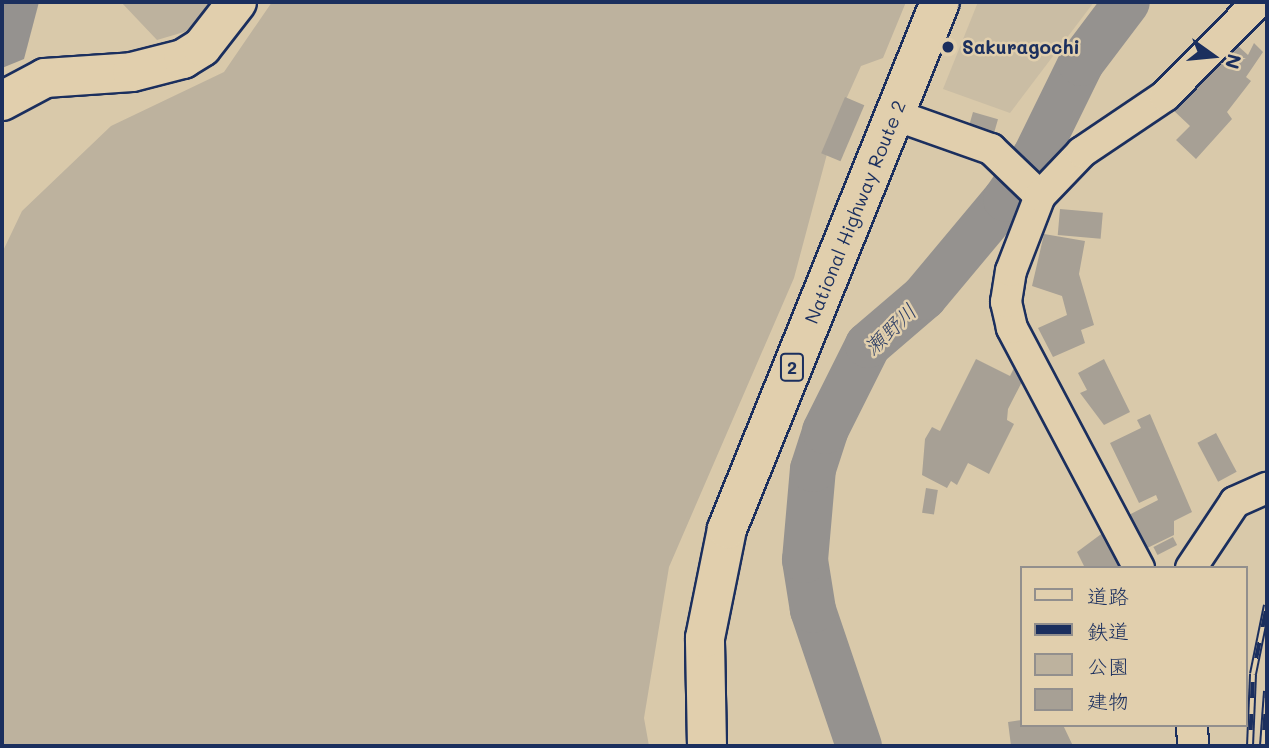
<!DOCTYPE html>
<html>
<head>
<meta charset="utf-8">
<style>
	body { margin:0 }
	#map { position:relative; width:1269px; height:748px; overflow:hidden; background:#d9c9aa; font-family:Mali,"Klee One",sans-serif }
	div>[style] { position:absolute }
	.built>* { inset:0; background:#cabda4 }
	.green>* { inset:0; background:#bdb29e }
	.water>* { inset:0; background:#95928f }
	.river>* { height:46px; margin:-23px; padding:0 23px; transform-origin:23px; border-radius:23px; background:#95928f }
	.building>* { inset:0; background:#a7a095; transform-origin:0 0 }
	.roads { filter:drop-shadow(2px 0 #1b2f5e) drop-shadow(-2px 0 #1b2f5e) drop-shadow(0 2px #1b2f5e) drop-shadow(0 -2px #1b2f5e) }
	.street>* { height:30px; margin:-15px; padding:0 15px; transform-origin:15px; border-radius:15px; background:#e1cfad }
	.secondary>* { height:38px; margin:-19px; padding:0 19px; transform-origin:19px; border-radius:19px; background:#e1cfad }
	.highway>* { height:38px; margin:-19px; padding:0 19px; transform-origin:19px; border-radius:19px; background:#e1cfad }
	.rail>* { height:8px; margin-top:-4px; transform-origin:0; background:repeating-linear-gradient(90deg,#e1cfad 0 16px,#1b2f5e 0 32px); box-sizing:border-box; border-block:2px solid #1b2f5e }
	.dots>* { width:19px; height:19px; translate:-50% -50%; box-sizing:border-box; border:4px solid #e1cfad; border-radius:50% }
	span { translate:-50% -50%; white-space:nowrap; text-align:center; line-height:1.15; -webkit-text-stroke:5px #e1cfad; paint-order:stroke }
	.shield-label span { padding:2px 5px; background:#e1cfad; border:2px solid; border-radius:5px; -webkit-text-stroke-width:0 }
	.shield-label { font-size:18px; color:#1b2f5e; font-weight:700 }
	.poi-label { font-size:19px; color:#1b2f5e; font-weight:700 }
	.left { translate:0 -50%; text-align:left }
	.street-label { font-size:19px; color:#1b2f5e }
	.water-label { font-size:21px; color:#2d3e65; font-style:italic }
	.frame { position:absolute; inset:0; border:4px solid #1b2f5e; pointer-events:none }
	.legend { position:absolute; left:1020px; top:566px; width:228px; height:161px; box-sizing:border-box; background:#e1cfad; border:2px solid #928f8d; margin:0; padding:9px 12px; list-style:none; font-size:21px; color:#1b2f5e }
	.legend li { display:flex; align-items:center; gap:14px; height:35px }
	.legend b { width:35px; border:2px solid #928f8d }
	.north { position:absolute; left:1178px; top:21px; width:70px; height:70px; -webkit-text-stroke:5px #e1cfad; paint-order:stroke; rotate:105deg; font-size:19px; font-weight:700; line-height:28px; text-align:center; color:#1b2f5e }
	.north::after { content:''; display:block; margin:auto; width:24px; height:32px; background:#1b2f5e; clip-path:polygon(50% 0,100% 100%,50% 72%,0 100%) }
</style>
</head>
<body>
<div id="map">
	<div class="built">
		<i style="clip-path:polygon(978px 2px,1094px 2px,1010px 113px,943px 89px)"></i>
	</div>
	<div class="green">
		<i style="clip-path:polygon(121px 2px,215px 2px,201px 27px,157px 40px)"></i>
		<i style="clip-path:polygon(272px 2px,906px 2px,883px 58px,861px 66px,835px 124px,794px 278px,669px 567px,644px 718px,649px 746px,2px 746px,2px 253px,22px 211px,111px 126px,224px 72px)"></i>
	</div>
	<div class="water">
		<i style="clip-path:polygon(2px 2px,39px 2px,24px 59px,2px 68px)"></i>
	</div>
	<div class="river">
		<i style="left:859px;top:746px;width:144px;rotate:-108.7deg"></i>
		<i style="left:813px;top:610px;width:51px;rotate:-99.1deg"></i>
		<i style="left:805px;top:560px;width:91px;rotate:-85deg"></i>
		<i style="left:813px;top:469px;width:40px;rotate:-72deg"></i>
		<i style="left:825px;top:431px;width:96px;rotate:-63.4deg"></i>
		<i style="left:868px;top:345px;width:74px;rotate:-40.6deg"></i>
		<i style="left:924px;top:297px;width:128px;rotate:-50.1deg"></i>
		<i style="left:1006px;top:199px;width:53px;rotate:-55.7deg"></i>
		<i style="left:1036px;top:155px;width:102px;rotate:-63.9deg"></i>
		<i style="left:1081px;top:63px;width:76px;rotate:-53deg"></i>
	</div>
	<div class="building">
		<i style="clip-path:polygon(1254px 43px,1263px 52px,1246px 77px,1251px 81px,1227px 112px,1232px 119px,1196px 159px,1176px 140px,1190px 126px,1172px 109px,1222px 55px,1237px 45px,1248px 55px)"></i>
		<i style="left:845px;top:97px;width:21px;height:61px;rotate:23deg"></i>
		<i style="left:973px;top:112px;width:26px;height:18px;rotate:16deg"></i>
		<i style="left:1060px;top:209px;width:43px;height:26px;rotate:5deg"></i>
		<i style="clip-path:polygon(1044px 234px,1085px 241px,1079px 274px,1094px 325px,1081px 330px,1085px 343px,1053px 357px,1038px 328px,1067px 315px,1062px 296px,1032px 286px)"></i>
		<i style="clip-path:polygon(976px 359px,1010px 376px,1014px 368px,1026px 374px,1008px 409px,1007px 420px,1014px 424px,989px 474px,968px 463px,957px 485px,951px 481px,947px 488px,922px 475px,925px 439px,932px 427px,940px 431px)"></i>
		<i style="clip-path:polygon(1104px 359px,1130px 412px,1104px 425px,1080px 393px,1087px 390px,1078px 373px)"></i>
		<i style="clip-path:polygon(1150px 414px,1192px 512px,1174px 521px,1174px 535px,1139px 552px,1123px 518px,1158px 500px,1156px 495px,1139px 503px,1110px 443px,1141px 428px,1137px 420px)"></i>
		<i style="left:1216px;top:433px;width:44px;height:21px;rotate:62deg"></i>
		<i style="left:926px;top:488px;width:12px;height:25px;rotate:9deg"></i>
		<i style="clip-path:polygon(1108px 529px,1131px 568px,1085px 568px,1077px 552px)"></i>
		<i style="left:1173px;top:537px;width:9px;height:22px;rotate:63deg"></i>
		<i style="clip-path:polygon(1022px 720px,1022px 725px,1063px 725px,1073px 746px,1011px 746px,1008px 722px)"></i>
	</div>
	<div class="roads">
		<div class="street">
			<i style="left:895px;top:115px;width:102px;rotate:19.5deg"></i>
			<i style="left:991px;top:149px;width:68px;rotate:43.8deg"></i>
			<i style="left:1139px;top:568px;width:272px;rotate:-117.9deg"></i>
			<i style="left:1012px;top:328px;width:27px;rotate:-103deg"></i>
			<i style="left:1006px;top:302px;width:31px;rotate:-81deg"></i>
			<i style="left:1011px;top:271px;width:80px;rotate:-68.9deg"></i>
			<i style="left:1040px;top:196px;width:61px;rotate:-46.3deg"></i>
			<i style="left:1082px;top:152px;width:100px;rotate:-34deg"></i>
			<i style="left:1165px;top:96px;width:132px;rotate:-45.3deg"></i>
			<i style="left:1191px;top:568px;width:79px;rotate:-56.3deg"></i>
			<i style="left:1235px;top:502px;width:35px;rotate:-24deg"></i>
			<i style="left:1192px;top:725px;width:21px;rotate:87deg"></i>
		</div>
		<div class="secondary">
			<i style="left:2px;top:101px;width:49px;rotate:-28.1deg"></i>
			<i style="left:45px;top:78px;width:87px;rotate:-3.9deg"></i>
			<i style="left:132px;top:72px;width:53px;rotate:-14.3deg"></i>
			<i style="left:183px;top:59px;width:22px;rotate:-32deg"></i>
			<i style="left:202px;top:47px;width:57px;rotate:-52.1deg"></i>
		</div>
		<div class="highway">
			<i style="left:707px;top:746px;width:108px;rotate:-91.1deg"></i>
			<i style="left:705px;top:638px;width:111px;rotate:-78.6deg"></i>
			<i style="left:727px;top:529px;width:568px;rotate:-67.99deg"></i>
		</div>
	</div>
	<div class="rail">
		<i style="left:1250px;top:746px;width:72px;rotate:-87.6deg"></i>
		<i style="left:1253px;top:674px;width:70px;rotate:-78.5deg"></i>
		<i style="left:1263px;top:746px;width:55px;rotate:-85.8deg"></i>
	</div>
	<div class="dots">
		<i style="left:948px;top:47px;background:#1b2f5e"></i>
	</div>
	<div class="shield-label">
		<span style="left:792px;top:367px">2</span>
	</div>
	<div class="poi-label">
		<span class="left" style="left:962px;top:47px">Sakuragochi</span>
	</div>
	<div class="street-label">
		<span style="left:855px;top:212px;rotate:-68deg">National Highway Route 2</span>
	</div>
	<div class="water-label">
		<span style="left:890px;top:329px;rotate:-44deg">瀬野川</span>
	</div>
	<div class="frame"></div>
	<ul class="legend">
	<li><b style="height:9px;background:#e1cfad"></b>道路</li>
	<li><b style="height:9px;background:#1b2f5e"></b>鉄道</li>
	<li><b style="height:19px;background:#bdb29e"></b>公園</li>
	<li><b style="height:19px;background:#a7a095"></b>建物</li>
	</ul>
	<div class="north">N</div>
</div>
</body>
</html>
